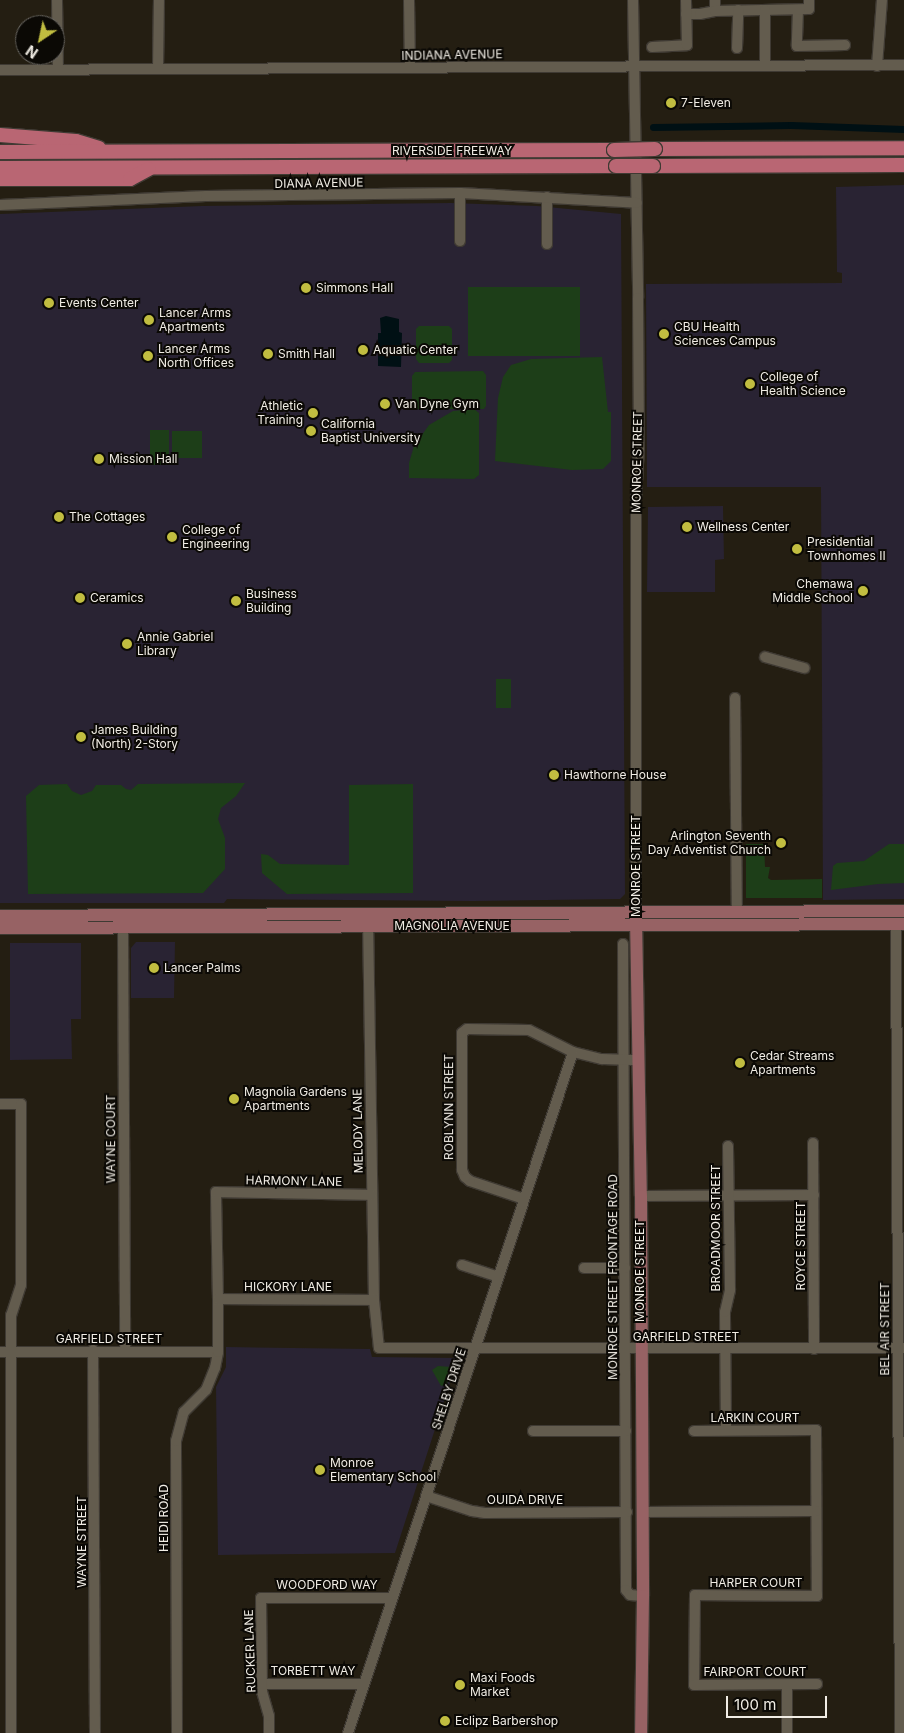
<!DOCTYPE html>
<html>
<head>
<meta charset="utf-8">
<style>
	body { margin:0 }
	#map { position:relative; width:904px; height:1733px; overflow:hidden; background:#241e12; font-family:Inter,sans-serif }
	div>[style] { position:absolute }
	.education>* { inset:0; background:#292333 }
	.green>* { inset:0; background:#1d3e18; transform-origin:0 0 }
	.water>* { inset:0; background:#001014 }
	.canal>* { height:7px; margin:-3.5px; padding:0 3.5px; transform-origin:3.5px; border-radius:3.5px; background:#001014 }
	.roads { filter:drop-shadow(1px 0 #3f3a33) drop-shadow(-1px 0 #3f3a33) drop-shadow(0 1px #3f3a33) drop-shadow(0 -1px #3f3a33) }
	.minor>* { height:10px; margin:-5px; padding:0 5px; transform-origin:5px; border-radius:5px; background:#635c4e }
	.major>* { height:12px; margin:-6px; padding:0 6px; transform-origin:6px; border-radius:6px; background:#976264 }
	.highway>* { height:14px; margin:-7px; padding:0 7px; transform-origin:7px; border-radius:7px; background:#b96673 }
	.bridges { filter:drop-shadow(1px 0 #3f3a33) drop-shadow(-1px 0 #3f3a33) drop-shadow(0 1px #3f3a33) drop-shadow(0 -1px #3f3a33) }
	.highway-bridge>* { height:14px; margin:-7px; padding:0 7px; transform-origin:7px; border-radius:7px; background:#b96673 }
	.dots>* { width:14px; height:14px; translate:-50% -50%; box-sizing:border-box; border:2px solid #0b0905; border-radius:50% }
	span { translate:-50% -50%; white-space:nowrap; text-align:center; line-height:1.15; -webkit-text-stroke:4px #0b0905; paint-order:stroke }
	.street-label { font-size:12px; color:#f1ede5 }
	.poi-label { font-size:12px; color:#f1ede5 }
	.left { translate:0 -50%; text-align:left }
	.right { translate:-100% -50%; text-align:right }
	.north { position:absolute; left:15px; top:15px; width:50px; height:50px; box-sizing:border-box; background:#0b0905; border:1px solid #67645f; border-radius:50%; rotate:214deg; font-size:14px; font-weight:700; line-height:20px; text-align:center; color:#f1ede5 }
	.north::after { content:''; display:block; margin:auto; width:18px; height:22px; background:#c1bd40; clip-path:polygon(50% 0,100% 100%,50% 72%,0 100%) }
	.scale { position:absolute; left:726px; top:1696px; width:101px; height:22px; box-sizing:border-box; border:2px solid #f1ede5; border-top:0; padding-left:6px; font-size:15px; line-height:18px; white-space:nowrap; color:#f1ede5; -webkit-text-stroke:4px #0b0905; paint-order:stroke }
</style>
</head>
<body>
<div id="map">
	<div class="education">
		<i style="clip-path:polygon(904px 185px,904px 899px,823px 900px,821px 487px,647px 487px,646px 284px,842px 283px,842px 273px,837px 272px,836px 187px)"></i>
		<i style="clip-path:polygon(451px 203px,537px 206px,621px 214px,625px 894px,620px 899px,473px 901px,227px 899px,224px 903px,0 903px,0 214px,202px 206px)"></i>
		<i style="clip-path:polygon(723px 506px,724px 559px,715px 560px,715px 592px,647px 592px,648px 507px)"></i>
		<i style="clip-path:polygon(136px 942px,175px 942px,174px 998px,131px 998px,131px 948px)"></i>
		<i style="clip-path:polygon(10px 943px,81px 943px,81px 1019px,71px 1019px,72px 1059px,10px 1060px)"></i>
		<i style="clip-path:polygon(226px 1347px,370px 1349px,372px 1357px,458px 1358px,395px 1553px,218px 1555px,216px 1387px,226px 1367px)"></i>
	</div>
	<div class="green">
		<i style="left:468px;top:287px;width:112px;height:69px"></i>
		<i style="clip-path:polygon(419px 326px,449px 326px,452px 329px,452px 360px,449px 363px,419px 363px,416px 359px,416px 329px)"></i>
		<i style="clip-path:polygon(602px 357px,608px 412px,611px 412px,611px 461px,603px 469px,572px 470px,495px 461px,498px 398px,503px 377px,511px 365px,531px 359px)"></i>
		<i style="clip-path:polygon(483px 371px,486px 375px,486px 406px,484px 409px,415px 409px,412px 406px,412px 376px,415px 372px)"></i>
		<i style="clip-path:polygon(474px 409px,479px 413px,479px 475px,474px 479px,409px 478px,409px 463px,414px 446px,429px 425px,453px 411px)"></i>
		<i style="left:150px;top:430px;width:19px;height:35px"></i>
		<i style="left:172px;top:431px;width:30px;height:27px"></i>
		<i style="left:496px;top:679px;width:15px;height:29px"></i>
		<i style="clip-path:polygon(245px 783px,236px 796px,221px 808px,218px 819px,225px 838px,225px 869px,203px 893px,28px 894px,26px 796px,39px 785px,67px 784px,72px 791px,81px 795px,92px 791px,96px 785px,121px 785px,126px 789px,131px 790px,138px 784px)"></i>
		<i style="clip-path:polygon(413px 784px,413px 893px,287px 894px,262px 873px,261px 854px,268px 855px,280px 864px,349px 865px,349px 785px)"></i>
		<i style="clip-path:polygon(746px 844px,764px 844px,765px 867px,770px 867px,768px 878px,771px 880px,822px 879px,822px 898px,746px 898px)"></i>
		<i style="clip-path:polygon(889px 844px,904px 844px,904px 883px,878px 884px,831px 890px,833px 866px,837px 863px,864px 861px)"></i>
		<i style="clip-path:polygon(438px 1366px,452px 1367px,447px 1384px,441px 1386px,432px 1370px)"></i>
	</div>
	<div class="water">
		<i style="clip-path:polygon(386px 316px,399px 319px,399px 332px,402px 333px,401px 367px,378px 366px,378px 333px,381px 333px,380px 318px)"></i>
	</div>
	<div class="canal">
		<i style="left:653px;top:127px;width:138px;rotate:-0.8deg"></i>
		<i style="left:791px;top:125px;width:113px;rotate:2deg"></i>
	</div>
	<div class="roads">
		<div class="minor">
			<i style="left:57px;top:0;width:70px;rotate:89.2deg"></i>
			<i style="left:409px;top:0;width:68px;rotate:89.2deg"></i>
			<i style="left:633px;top:0;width:298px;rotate:89deg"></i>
			<i style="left:638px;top:298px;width:149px;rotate:89.6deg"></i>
			<i style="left:639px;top:447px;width:52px;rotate:93.3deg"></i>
			<i style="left:636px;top:499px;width:413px;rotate:90deg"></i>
			<i style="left:715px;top:0;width:11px;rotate:90deg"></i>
			<i style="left:798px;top:10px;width:36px;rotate:92deg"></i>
			<i style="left:797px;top:46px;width:48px;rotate:-1.2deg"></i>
			<i style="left:686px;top:14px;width:14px"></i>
			<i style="left:700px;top:14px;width:15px;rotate:-11deg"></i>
			<i style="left:715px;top:11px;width:94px;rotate:-1.2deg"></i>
			<i style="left:809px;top:9px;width:9px;rotate:-90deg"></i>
			<i style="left:652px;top:47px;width:35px;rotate:-3deg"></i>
			<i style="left:687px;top:45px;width:45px;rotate:-91.3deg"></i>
			<i style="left:737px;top:48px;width:38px;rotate:-88deg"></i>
			<i style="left:765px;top:65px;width:55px;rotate:-90deg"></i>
			<i style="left:877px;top:66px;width:66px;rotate:-85.7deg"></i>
			<i style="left:158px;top:69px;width:69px;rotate:-89.2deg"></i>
			<i style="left:0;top:70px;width:904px;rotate:-0.32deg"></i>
			<i style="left:547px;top:197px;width:47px;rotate:90deg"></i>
			<i style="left:0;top:205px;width:206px;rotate:-2.5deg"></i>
			<i style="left:206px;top:196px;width:254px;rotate:-0.7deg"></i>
			<i style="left:460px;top:193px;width:177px;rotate:3.2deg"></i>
			<i style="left:460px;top:241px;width:48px;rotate:-90deg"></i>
			<i style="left:765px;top:657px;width:41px;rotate:15.8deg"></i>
			<i style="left:735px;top:698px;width:214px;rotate:89.5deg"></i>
			<i style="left:368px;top:919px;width:381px;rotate:89.1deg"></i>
			<i style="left:374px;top:1300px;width:48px;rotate:84.1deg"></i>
			<i style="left:379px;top:1348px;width:525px"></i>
			<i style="left:896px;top:924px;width:809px;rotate:89.72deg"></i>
			<i style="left:123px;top:928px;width:423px;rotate:89.7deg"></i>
			<i style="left:623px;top:944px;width:646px;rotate:89.73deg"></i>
			<i style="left:626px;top:1590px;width:6px;rotate:51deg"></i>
			<i style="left:630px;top:1595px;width:13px;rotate:4deg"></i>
			<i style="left:0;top:1104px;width:21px"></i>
			<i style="left:21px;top:1104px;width:181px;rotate:90deg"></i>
			<i style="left:21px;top:1285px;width:32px;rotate:108deg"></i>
			<i style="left:11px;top:1315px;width:418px;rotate:90deg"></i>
			<i style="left:813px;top:1143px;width:206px;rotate:89.7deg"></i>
			<i style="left:641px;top:1196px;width:173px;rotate:-0.3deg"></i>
			<i style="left:524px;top:1199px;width:57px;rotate:-161.6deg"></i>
			<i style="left:470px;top:1181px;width:6px;rotate:-141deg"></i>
			<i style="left:465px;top:1177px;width:8px;rotate:-113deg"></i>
			<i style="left:462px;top:1170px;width:137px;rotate:-90deg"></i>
			<i style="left:462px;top:1033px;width:6px;rotate:-39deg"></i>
			<i style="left:467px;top:1029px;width:62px;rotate:0.9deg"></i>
			<i style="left:529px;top:1030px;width:49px;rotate:26.6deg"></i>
			<i style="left:573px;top:1052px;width:30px;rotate:14deg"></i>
			<i style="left:602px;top:1059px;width:37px;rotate:2deg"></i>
			<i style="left:462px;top:1265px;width:38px;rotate:18deg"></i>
			<i style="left:584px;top:1268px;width:41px"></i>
			<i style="left:218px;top:1299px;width:107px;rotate:-91.1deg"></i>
			<i style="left:216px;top:1192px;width:156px;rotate:1.1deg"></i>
			<i style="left:93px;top:1350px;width:383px;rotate:89.7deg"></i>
			<i style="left:0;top:1352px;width:218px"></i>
			<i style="left:726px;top:1430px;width:118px;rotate:-90.5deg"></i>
			<i style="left:725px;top:1312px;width:23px;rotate:-77deg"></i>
			<i style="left:730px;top:1290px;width:144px;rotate:-90.8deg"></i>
			<i style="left:533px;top:1431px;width:93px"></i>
			<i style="left:694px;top:1431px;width:122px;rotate:-0.5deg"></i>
			<i style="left:816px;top:1430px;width:166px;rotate:89.7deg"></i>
			<i style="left:817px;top:1596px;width:122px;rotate:-179.5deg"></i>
			<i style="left:695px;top:1595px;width:90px;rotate:90.6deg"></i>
			<i style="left:694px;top:1685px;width:123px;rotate:-0.5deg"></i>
			<i style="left:426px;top:1496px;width:48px;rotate:18.1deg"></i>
			<i style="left:472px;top:1511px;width:13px;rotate:9deg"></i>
			<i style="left:485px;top:1513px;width:142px;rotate:-0.4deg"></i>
			<i style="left:642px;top:1512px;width:174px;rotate:-0.3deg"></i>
			<i style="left:262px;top:1684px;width:102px"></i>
			<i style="left:787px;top:1685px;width:48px;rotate:90deg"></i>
			<i style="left:177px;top:1733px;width:292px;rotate:-90.2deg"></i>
			<i style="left:176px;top:1441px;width:30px;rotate:-75deg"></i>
			<i style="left:184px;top:1412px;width:31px;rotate:-45deg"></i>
			<i style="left:206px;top:1390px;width:24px;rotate:-68deg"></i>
			<i style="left:215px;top:1368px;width:16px;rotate:-79deg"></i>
			<i style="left:218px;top:1352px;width:53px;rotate:-90deg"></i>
			<i style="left:218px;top:1299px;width:156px;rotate:0.4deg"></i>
			<i style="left:269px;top:1733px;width:17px;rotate:-90deg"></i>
			<i style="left:269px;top:1716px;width:25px;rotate:-106deg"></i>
			<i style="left:262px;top:1692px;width:94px;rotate:-90.6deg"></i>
			<i style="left:261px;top:1598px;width:131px"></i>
			<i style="left:348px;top:1733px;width:717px;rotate:-71.72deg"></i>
		</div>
		<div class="major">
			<i style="left:0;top:916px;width:904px;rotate:-0.32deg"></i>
			<i style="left:636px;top:918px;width:278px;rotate:89deg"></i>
			<i style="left:641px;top:1196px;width:400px;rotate:89.7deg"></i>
			<i style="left:643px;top:1596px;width:137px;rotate:90.8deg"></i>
			<i style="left:0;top:928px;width:904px;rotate:-0.25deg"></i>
		</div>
		<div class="highway">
			<i style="left:0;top:135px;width:76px;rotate:4.5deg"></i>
			<i style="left:76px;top:141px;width:24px;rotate:17deg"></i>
			<i style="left:655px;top:149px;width:249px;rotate:-0.2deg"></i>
			<i style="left:0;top:152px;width:614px;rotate:-0.19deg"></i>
			<i style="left:653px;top:166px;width:251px;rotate:-0.2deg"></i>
			<i style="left:0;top:168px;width:616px;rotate:-0.19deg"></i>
			<i style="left:0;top:179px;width:130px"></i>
			<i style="left:130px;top:179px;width:21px;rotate:-28deg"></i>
		</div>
	</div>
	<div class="bridges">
		<div class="highway-bridge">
			<i style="left:614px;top:150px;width:41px;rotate:-1.4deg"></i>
			<i style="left:616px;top:166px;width:37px"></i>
		</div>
	</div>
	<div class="dots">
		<i style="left:671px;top:103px;background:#c1bd40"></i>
		<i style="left:306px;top:288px;background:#c1bd40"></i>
		<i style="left:49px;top:303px;background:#c1bd40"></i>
		<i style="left:149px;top:320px;background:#c1bd40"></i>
		<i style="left:664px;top:334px;background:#c1bd40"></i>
		<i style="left:363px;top:350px;background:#c1bd40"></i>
		<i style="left:268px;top:354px;background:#c1bd40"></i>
		<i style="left:148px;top:356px;background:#c1bd40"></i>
		<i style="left:750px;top:384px;background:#c1bd40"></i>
		<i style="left:385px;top:404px;background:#c1bd40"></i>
		<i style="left:313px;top:413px;background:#c1bd40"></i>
		<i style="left:311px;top:431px;background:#c1bd40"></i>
		<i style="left:99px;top:459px;background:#c1bd40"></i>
		<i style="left:59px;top:517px;background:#c1bd40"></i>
		<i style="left:687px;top:527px;background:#c1bd40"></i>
		<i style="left:172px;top:537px;background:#c1bd40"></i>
		<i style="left:797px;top:549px;background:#c1bd40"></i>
		<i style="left:863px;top:591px;background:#c1bd40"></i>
		<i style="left:80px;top:598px;background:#c1bd40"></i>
		<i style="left:236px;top:601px;background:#c1bd40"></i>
		<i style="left:127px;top:644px;background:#c1bd40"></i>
		<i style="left:81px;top:737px;background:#c1bd40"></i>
		<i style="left:554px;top:775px;background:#c1bd40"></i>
		<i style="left:781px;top:843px;background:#c1bd40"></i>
		<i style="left:154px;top:968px;background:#c1bd40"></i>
		<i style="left:740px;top:1063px;background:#c1bd40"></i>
		<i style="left:234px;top:1099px;background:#c1bd40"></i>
		<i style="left:320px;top:1470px;background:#c1bd40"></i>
		<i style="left:460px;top:1685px;background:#c1bd40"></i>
		<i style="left:445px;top:1721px;background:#c1bd40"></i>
	</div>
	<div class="street-label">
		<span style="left:452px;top:55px;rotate:-1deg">INDIANA AVENUE</span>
		<span style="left:452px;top:151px">RIVERSIDE FREEWAY</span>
		<span style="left:319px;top:183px;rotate:-1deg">DIANA AVENUE</span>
		<span style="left:637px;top:462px;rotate:-89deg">MONROE STREET</span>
		<span style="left:636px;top:866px;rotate:-90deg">MONROE STREET</span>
		<span style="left:452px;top:926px">MAGNOLIA AVENUE</span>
		<span style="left:449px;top:1107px;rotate:-90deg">ROBLYNN STREET</span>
		<span style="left:358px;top:1131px;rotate:-91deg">MELODY LANE</span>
		<span style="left:111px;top:1139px;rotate:-90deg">WAYNE COURT</span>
		<span style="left:294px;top:1181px;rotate:1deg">HARMONY LANE</span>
		<span style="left:716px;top:1228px;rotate:-90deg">BROADMOOR STREET</span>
		<span style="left:801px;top:1246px;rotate:-90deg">ROYCE STREET</span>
		<span style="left:640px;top:1271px;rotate:-90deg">MONROE STREET</span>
		<span style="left:613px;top:1277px;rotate:-90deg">MONROE STREET FRONTAGE ROAD</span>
		<span style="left:288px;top:1287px">HICKORY LANE</span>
		<span style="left:885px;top:1329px;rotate:-90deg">BEL AIR STREET</span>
		<span style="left:686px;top:1337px">GARFIELD STREET</span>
		<span style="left:109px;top:1339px">GARFIELD STREET</span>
		<span style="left:449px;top:1389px;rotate:-72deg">SHELBY DRIVE</span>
		<span style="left:755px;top:1418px">LARKIN COURT</span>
		<span style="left:525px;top:1500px">OUIDA DRIVE</span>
		<span style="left:164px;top:1518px;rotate:-90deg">HEIDI ROAD</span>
		<span style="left:82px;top:1542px;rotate:-90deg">WAYNE STREET</span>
		<span style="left:756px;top:1583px">HARPER COURT</span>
		<span style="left:327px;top:1585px">WOODFORD WAY</span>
		<span style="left:250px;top:1651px;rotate:-92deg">RUCKER LANE</span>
		<span style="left:313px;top:1671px">TORBETT WAY</span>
		<span style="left:755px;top:1672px">FAIRPORT COURT</span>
	</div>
	<div class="poi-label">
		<span class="left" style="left:681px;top:103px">7-Eleven</span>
		<span class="left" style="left:316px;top:288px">Simmons Hall</span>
		<span class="left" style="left:59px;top:303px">Events Center</span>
		<span class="left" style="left:159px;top:320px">Lancer Arms<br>Apartments</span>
		<span class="left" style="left:674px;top:334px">CBU Health<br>Sciences Campus</span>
		<span class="left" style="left:158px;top:356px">Lancer Arms<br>North Offices</span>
		<span class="left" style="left:373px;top:350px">Aquatic Center</span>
		<span class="left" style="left:278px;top:354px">Smith Hall</span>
		<span class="left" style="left:760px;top:384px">College of<br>Health Science</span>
		<span class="left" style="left:395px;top:404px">Van Dyne Gym</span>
		<span class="right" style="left:303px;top:413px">Athletic<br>Training</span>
		<span class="left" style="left:321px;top:431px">California<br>Baptist University</span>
		<span class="left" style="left:109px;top:459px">Mission Hall</span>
		<span class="left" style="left:69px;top:517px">The Cottages</span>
		<span class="left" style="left:697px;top:527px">Wellness Center</span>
		<span class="left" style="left:182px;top:537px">College of<br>Engineering</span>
		<span class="left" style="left:807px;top:549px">Presidential<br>Townhomes II</span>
		<span class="right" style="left:853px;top:591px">Chemawa<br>Middle School</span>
		<span class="left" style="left:246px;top:601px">Business<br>Building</span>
		<span class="left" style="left:90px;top:598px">Ceramics</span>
		<span class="left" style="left:137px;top:644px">Annie Gabriel<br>Library</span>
		<span class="left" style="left:91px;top:737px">James Building<br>(North) 2-Story</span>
		<span class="left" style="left:564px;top:775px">Hawthorne House</span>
		<span class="right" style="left:771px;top:843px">Arlington Seventh<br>Day Adventist Church</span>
		<span class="left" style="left:164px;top:968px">Lancer Palms</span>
		<span class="left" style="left:750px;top:1063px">Cedar Streams<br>Apartments</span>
		<span class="left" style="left:244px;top:1099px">Magnolia Gardens<br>Apartments</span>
		<span class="left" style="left:330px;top:1470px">Monroe<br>Elementary School</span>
		<span class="left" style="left:470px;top:1685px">Maxi Foods<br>Market</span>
		<span class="left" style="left:455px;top:1721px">Eclipz Barbershop</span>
	</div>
	<div class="north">N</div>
	<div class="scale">100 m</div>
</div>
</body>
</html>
